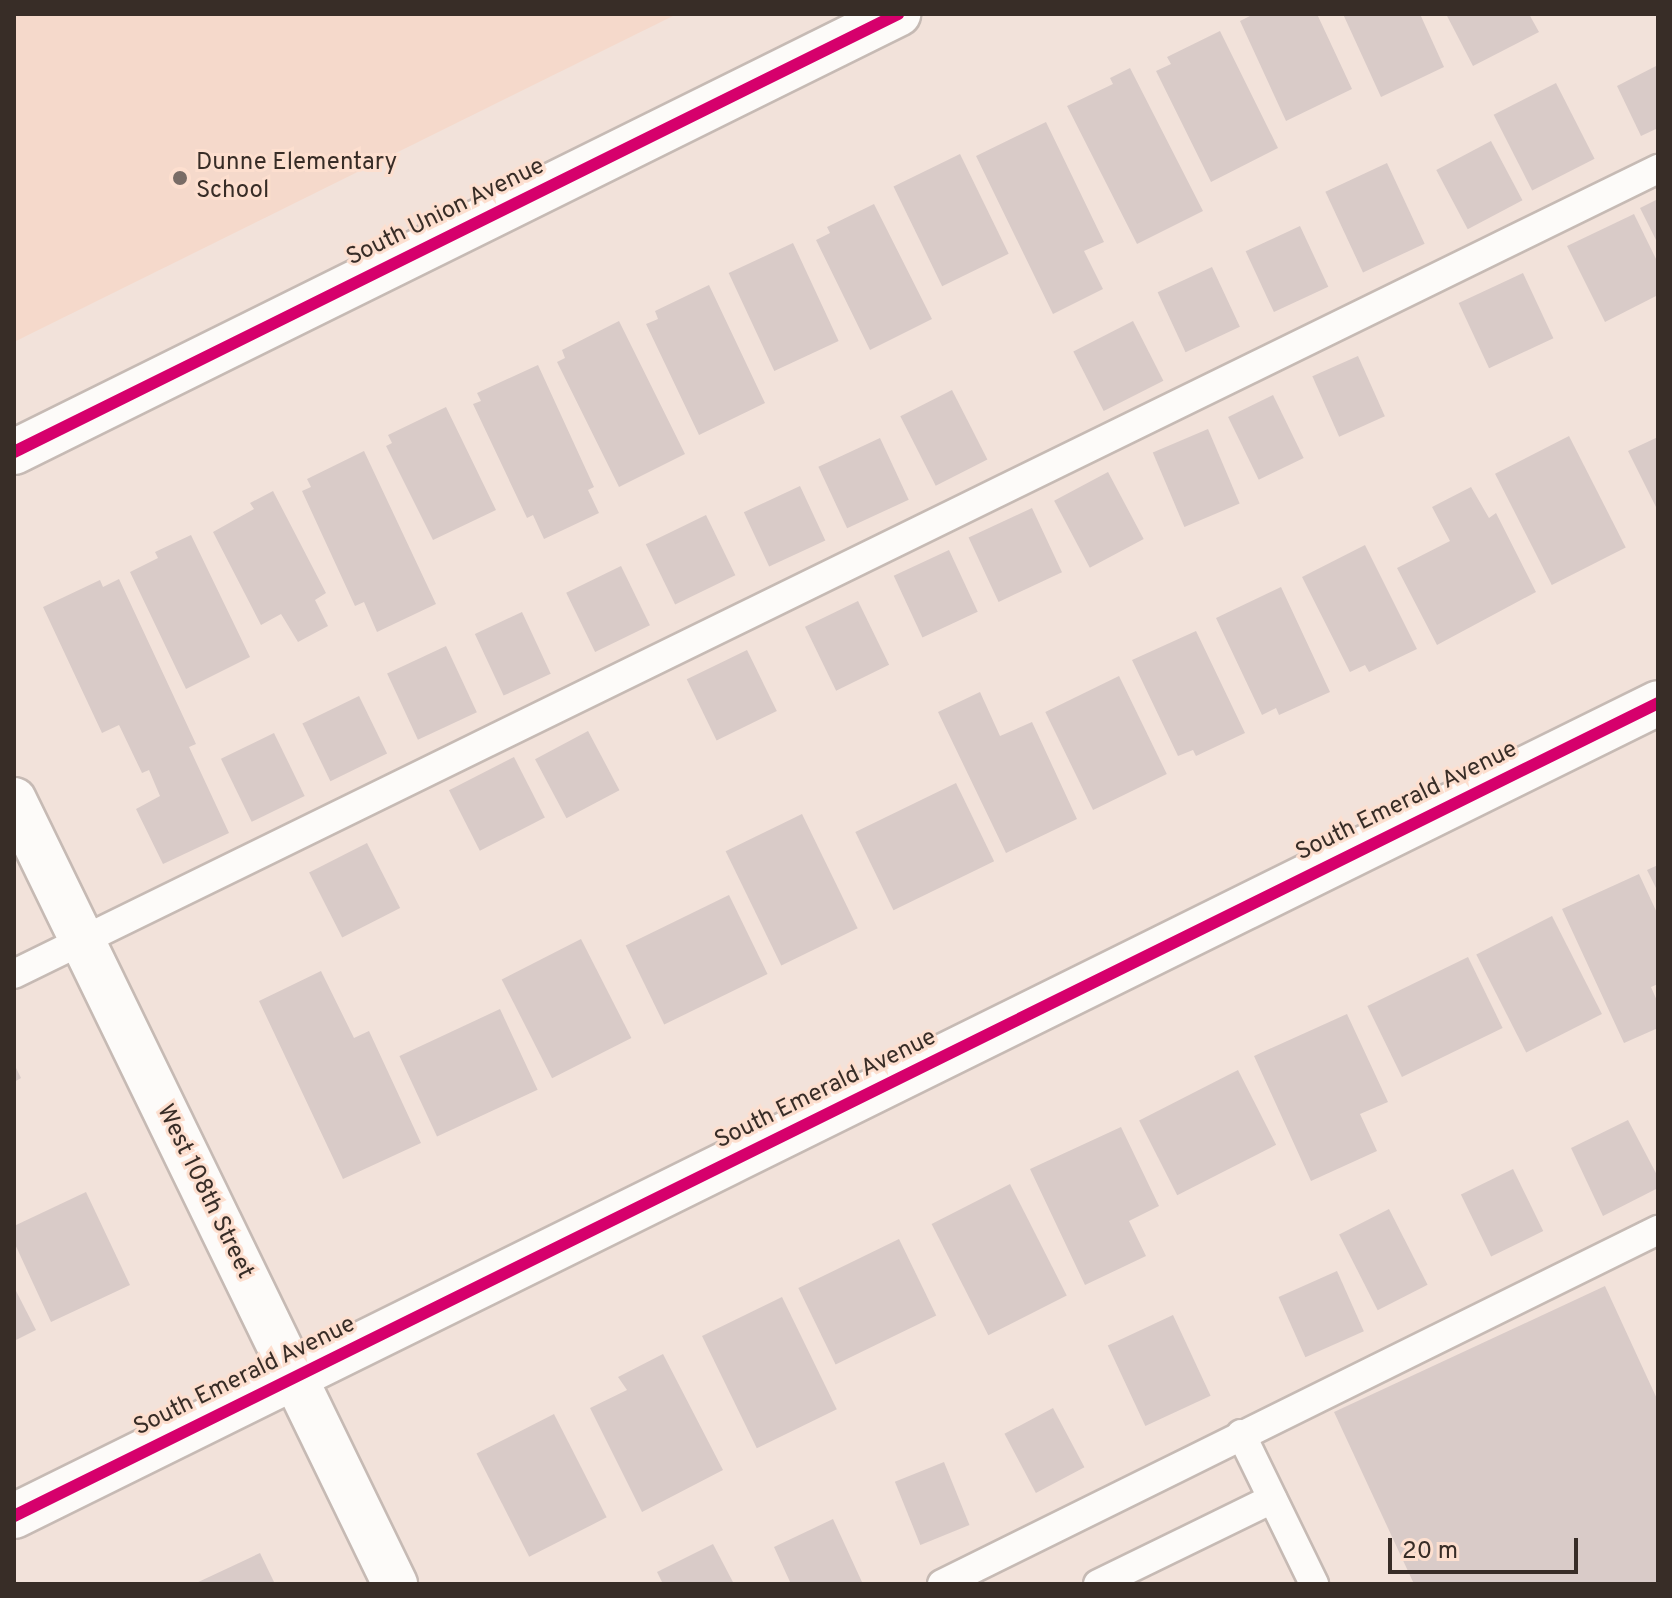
<!DOCTYPE html>
<html>
<head>
<meta charset="utf-8">
<style>
	body { margin:0 }
	#map { position:relative; width:1672px; height:1598px; overflow:hidden; background:#f2e2da; font-family:Overpass,sans-serif }
	div>[style] { position:absolute }
	.built>* { inset:0; background:#f5d9cb }
	.building>* { inset:0; background:#d9cbc8; transform-origin:0 0 }
	.roads { filter:drop-shadow(2px 0 #c6bab4) drop-shadow(-2px 0 #c6bab4) drop-shadow(0 2px #c6bab4) drop-shadow(0 -2px #c6bab4) }
	.service>* { height:28px; margin:-14px; padding:0 14px; transform-origin:14px; border-radius:14px; background:#fdfbf9 }
	.minor>* { height:44px; margin:-22px; padding:0 22px; transform-origin:22px; border-radius:22px; background:#fdfbf9 }
	.cycleway>* { height:12px; margin:-6px; padding:0 6px; transform-origin:6px; border-radius:6px; background:#d6006c }
	.dots>* { width:22px; height:22px; translate:-50% -50%; box-sizing:border-box; border:4px solid #fddfcf; border-radius:50% }
	span { translate:-50% -50%; white-space:nowrap; text-align:center; line-height:1.15; -webkit-text-stroke:6px #fddfcf; paint-order:stroke }
	.poi-label { font-size:24px; color:#382d27 }
	.left { translate:0 -50%; text-align:left }
	.street-label { font-size:24px; color:#382d27 }
	.frame { position:absolute; inset:0; border:16px solid #382d27; pointer-events:none }
	.scale { position:absolute; left:1388px; top:1538px; width:190px; height:36px; box-sizing:border-box; border:4px solid #382d27; border-top:0; padding-left:10px; font-size:24px; line-height:28px; white-space:nowrap; color:#382d27; -webkit-text-stroke:6px #fddfcf; paint-order:stroke }
</style>
</head>
<body>
<div id="map">
	<div class="built">
		<i style="clip-path:polygon(14px 14px,677px 14px,14px 342px)"></i>
	</div>
	<div class="building">
		<i style="clip-path:polygon(1254px 14px,1317px 14px,1352px 89px,1286px 121px,1240px 21px)"></i>
		<i style="clip-path:polygon(1343px 14px,1420px 14px,1444px 67px,1381px 97px)"></i>
		<i style="clip-path:polygon(1446px 14px,1529px 14px,1539px 32px,1473px 66px)"></i>
		<i style="clip-path:polygon(1220px 31px,1278px 148px,1211px 182px,1156px 71px,1171px 64px,1167px 57px)"></i>
		<i style="clip-path:polygon(1658px 65px,1658px 128px,1641px 136px,1617px 86px)"></i>
		<i style="clip-path:polygon(1130px 68px,1203px 211px,1137px 244px,1067px 106px,1113px 84px,1110px 78px)"></i>
		<i style="left:1556px;top:83px;width:85px;height:70px;rotate:63deg"></i>
		<i style="clip-path:polygon(1046px 122px,1104px 242px,1084px 251px,1103px 289px,1053px 314px,976px 156px)"></i>
		<i style="left:1491px;top:141px;width:67px;height:62px;rotate:62deg"></i>
		<i style="left:960px;top:154px;width:111px;height:74px;rotate:64deg"></i>
		<i style="left:1387px;top:163px;width:89px;height:68px;rotate:65deg"></i>
		<i style="clip-path:polygon(1658px 199px,1658px 244px,1640px 208px)"></i>
		<i style="clip-path:polygon(874px 204px,932px 319px,870px 350px,816px 240px,830px 233px,827px 227px)"></i>
		<i style="clip-path:polygon(1634px 214px,1658px 263px,1658px 295px,1605px 322px,1567px 246px)"></i>
		<i style="left:1300px;top:226px;width:67px;height:60px;rotate:65deg"></i>
		<i style="left:793px;top:243px;width:108px;height:71px;rotate:65deg"></i>
		<i style="left:1212px;top:267px;width:66px;height:60px;rotate:65deg"></i>
		<i style="left:1523px;top:273px;width:72px;height:71px;rotate:65deg"></i>
		<i style="clip-path:polygon(709px 285px,765px 403px,699px 435px,646px 324px,658px 319px,655px 311px)"></i>
		<i style="clip-path:polygon(619px 321px,685px 454px,619px 487px,557px 362px,565px 358px,562px 350px)"></i>
		<i style="left:1133px;top:321px;width:67px;height:67px;rotate:63deg"></i>
		<i style="left:1358px;top:356px;width:66px;height:50px;rotate:66deg"></i>
		<i style="clip-path:polygon(538px 365px,594px 487px,588px 490px,599px 513px,544px 539px,533px 515px,527px 518px,473px 404px,481px 401px,477px 393px)"></i>
		<i style="left:952px;top:390px;width:78px;height:58px;rotate:63deg"></i>
		<i style="left:1273px;top:395px;width:70px;height:50px;rotate:64deg"></i>
		<i style="clip-path:polygon(446px 407px,496px 510px,433px 540px,386px 446px,392px 443px,388px 435px)"></i>
		<i style="left:1208px;top:429px;width:81px;height:60px;rotate:67deg"></i>
		<i style="left:1569px;top:436px;width:125px;height:83px;rotate:63deg"></i>
		<i style="clip-path:polygon(1658px 437px,1658px 511px,1628px 451px)"></i>
		<i style="left:880px;top:438px;width:68px;height:68px;rotate:65deg"></i>
		<i style="clip-path:polygon(364px 451px,436px 604px,377px 632px,364px 602px,355px 606px,302px 491px,311px 487px,307px 479px)"></i>
		<i style="left:1108px;top:472px;width:76px;height:61px;rotate:62deg"></i>
		<i style="left:800px;top:486px;width:60px;height:62px;rotate:65deg"></i>
		<i style="clip-path:polygon(1471px 487px,1489px 518px,1496px 513px,1536px 592px,1437px 645px,1397px 568px,1450px 541px,1432px 507px)"></i>
		<i style="clip-path:polygon(273px 491px,326px 593px,315px 600px,328px 626px,298px 642px,281px 614px,261px 625px,213px 532px,254px 509px,250px 503px)"></i>
		<i style="left:1032px;top:508px;width:71px;height:70px;rotate:65deg"></i>
		<i style="left:706px;top:515px;width:67px;height:67px;rotate:64deg"></i>
		<i style="clip-path:polygon(191px 535px,250px 657px,186px 689px,130px 572px,158px 558px,155px 552px)"></i>
		<i style="clip-path:polygon(1365px 545px,1417px 649px,1369px 672px,1365px 665px,1350px 672px,1302px 577px)"></i>
		<i style="left:949px;top:550px;width:68px;height:61px;rotate:65deg"></i>
		<i style="left:621px;top:566px;width:66px;height:61px;rotate:64deg"></i>
		<i style="clip-path:polygon(119px 579px,196px 744px,189px 747px,229px 833px,163px 864px,136px 809px,160px 796px,149px 770px,142px 773px,119px 725px,102px 733px,43px 607px,100px 580px,103px 587px)"></i>
		<i style="clip-path:polygon(1281px 587px,1330px 692px,1279px 715px,1276px 708px,1262px 715px,1216px 618px)"></i>
		<i style="left:858px;top:601px;width:71px;height:59px;rotate:64deg"></i>
		<i style="left:522px;top:612px;width:68px;height:52px;rotate:65deg"></i>
		<i style="clip-path:polygon(1196px 631px,1245px 733px,1196px 756px,1193px 750px,1178px 756px,1132px 660px)"></i>
		<i style="left:446px;top:646px;width:73px;height:65px;rotate:65deg"></i>
		<i style="left:747px;top:650px;width:68px;height:67px;rotate:64deg"></i>
		<i style="left:1119px;top:676px;width:109px;height:82px;rotate:64deg"></i>
		<i style="clip-path:polygon(980px 692px,1000px 736px,1032px 722px,1077px 819px,1006px 853px,938px 712px)"></i>
		<i style="left:359px;top:696px;width:64px;height:63px;rotate:64deg"></i>
		<i style="left:588px;top:731px;width:67px;height:60px;rotate:62deg"></i>
		<i style="left:274px;top:733px;width:70px;height:59px;rotate:64deg"></i>
		<i style="left:514px;top:757px;width:68px;height:73px;rotate:63deg"></i>
		<i style="left:956px;top:783px;width:87px;height:112px;rotate:64deg"></i>
		<i style="left:802px;top:814px;width:127px;height:85px;rotate:64deg"></i>
		<i style="left:367px;top:843px;width:73px;height:65px;rotate:63deg"></i>
		<i style="clip-path:polygon(1658px 865px,1658px 892px,1647px 870px)"></i>
		<i style="clip-path:polygon(1639px 874px,1658px 915px,1658px 984px,1651px 987px,1658px 1003px,1658px 1028px,1624px 1043px,1562px 909px)"></i>
		<i style="left:729px;top:895px;width:88px;height:115px;rotate:64deg"></i>
		<i style="left:1552px;top:916px;width:110px;height:85px;rotate:63deg"></i>
		<i style="left:581px;top:939px;width:111px;height:89px;rotate:63deg"></i>
		<i style="left:1468px;top:957px;width:79px;height:112px;rotate:64deg"></i>
		<i style="clip-path:polygon(321px 971px,354px 1038px,369px 1031px,421px 1143px,343px 1179px,259px 1001px)"></i>
		<i style="left:500px;top:1009px;width:89px;height:111px;rotate:65deg"></i>
		<i style="clip-path:polygon(1347px 1014px,1388px 1102px,1360px 1114px,1377px 1151px,1311px 1181px,1254px 1056px)"></i>
		<i style="clip-path:polygon(14px 1064px,21px 1078px,14px 1082px)"></i>
		<i style="left:1238px;top:1070px;width:84px;height:111px;rotate:63deg"></i>
		<i style="clip-path:polygon(1628px 1120px,1658px 1177px,1658px 1188px,1603px 1216px,1571px 1148px)"></i>
		<i style="clip-path:polygon(1121px 1127px,1159px 1206px,1129px 1221px,1146px 1256px,1085px 1285px,1030px 1169px)"></i>
		<i style="left:1513px;top:1169px;width:69px;height:58px;rotate:64deg"></i>
		<i style="left:1010px;top:1184px;width:125px;height:88px;rotate:63deg"></i>
		<i style="clip-path:polygon(86px 1192px,130px 1285px,51px 1322px,14px 1242px,14px 1226px)"></i>
		<i style="left:1389px;top:1209px;width:85px;height:56px;rotate:63deg"></i>
		<i style="left:899px;top:1239px;width:85px;height:112px;rotate:64deg"></i>
		<i style="left:1337px;top:1271px;width:66px;height:64px;rotate:66deg"></i>
		<i style="clip-path:polygon(1605px 1286px,1658px 1401px,1658px 1584px,1414px 1584px,1334px 1412px)"></i>
		<i style="clip-path:polygon(14px 1287px,36px 1330px,14px 1341px)"></i>
		<i style="left:782px;top:1297px;width:125px;height:89px;rotate:64deg"></i>
		<i style="left:1173px;top:1315px;width:89px;height:72px;rotate:65deg"></i>
		<i style="clip-path:polygon(663px 1354px,723px 1470px,642px 1512px,590px 1408px,627px 1390px,618px 1377px)"></i>
		<i style="left:1053px;top:1408px;width:67px;height:55px;rotate:62deg"></i>
		<i style="left:554px;top:1414px;width:116px;height:87px;rotate:63deg"></i>
		<i style="left:944px;top:1462px;width:68px;height:53px;rotate:68deg"></i>
		<i style="clip-path:polygon(833px 1519px,862px 1582px,791px 1584px,774px 1547px)"></i>
		<i style="clip-path:polygon(713px 1544px,734px 1584px,663px 1584px,657px 1572px)"></i>
		<i style="clip-path:polygon(260px 1553px,275px 1584px,194px 1584px)"></i>
	</div>
	<div class="roads">
		<div class="service">
			<i style="left:14px;top:974px;width:1831px;rotate:-26.09deg"></i>
			<i style="left:1241px;top:1434px;width:167px;rotate:64deg"></i>
			<i style="left:942px;top:1584px;width:799px;rotate:-26.31deg"></i>
			<i style="left:1098px;top:1584px;width:194px;rotate:-26deg"></i>
		</div>
		<div class="minor">
			<i style="left:14px;top:452px;width:987px;rotate:-26.36deg"></i>
			<i style="left:14px;top:800px;width:872px;rotate:64.08deg"></i>
			<i style="left:14px;top:1516px;width:1834px;rotate:-26.31deg"></i>
		</div>
	</div>
	<div class="cycleway">
		<i style="left:14px;top:452px;width:987px;rotate:-26.36deg"></i>
		<i style="left:14px;top:1516px;width:1834px;rotate:-26.31deg"></i>
	</div>
	<div class="dots">
		<i style="left:180px;top:178px;background:#796c66"></i>
	</div>
	<div class="poi-label">
		<span class="left" style="left:196px;top:178px">Dunne Elementary<br>School</span>
	</div>
	<div class="street-label">
		<span style="left:446px;top:213px;rotate:-26deg">South Union Avenue</span>
		<span style="left:1407px;top:802px;rotate:-26deg">South Emerald Avenue</span>
		<span style="left:826px;top:1090px;rotate:-26deg">South Emerald Avenue</span>
		<span style="left:204px;top:1192px;rotate:64deg">West 108th Street</span>
		<span style="left:245px;top:1377px;rotate:-26deg">South Emerald Avenue</span>
	</div>
	<div class="frame"></div>
	<div class="scale">20 m</div>
</div>
</body>
</html>
